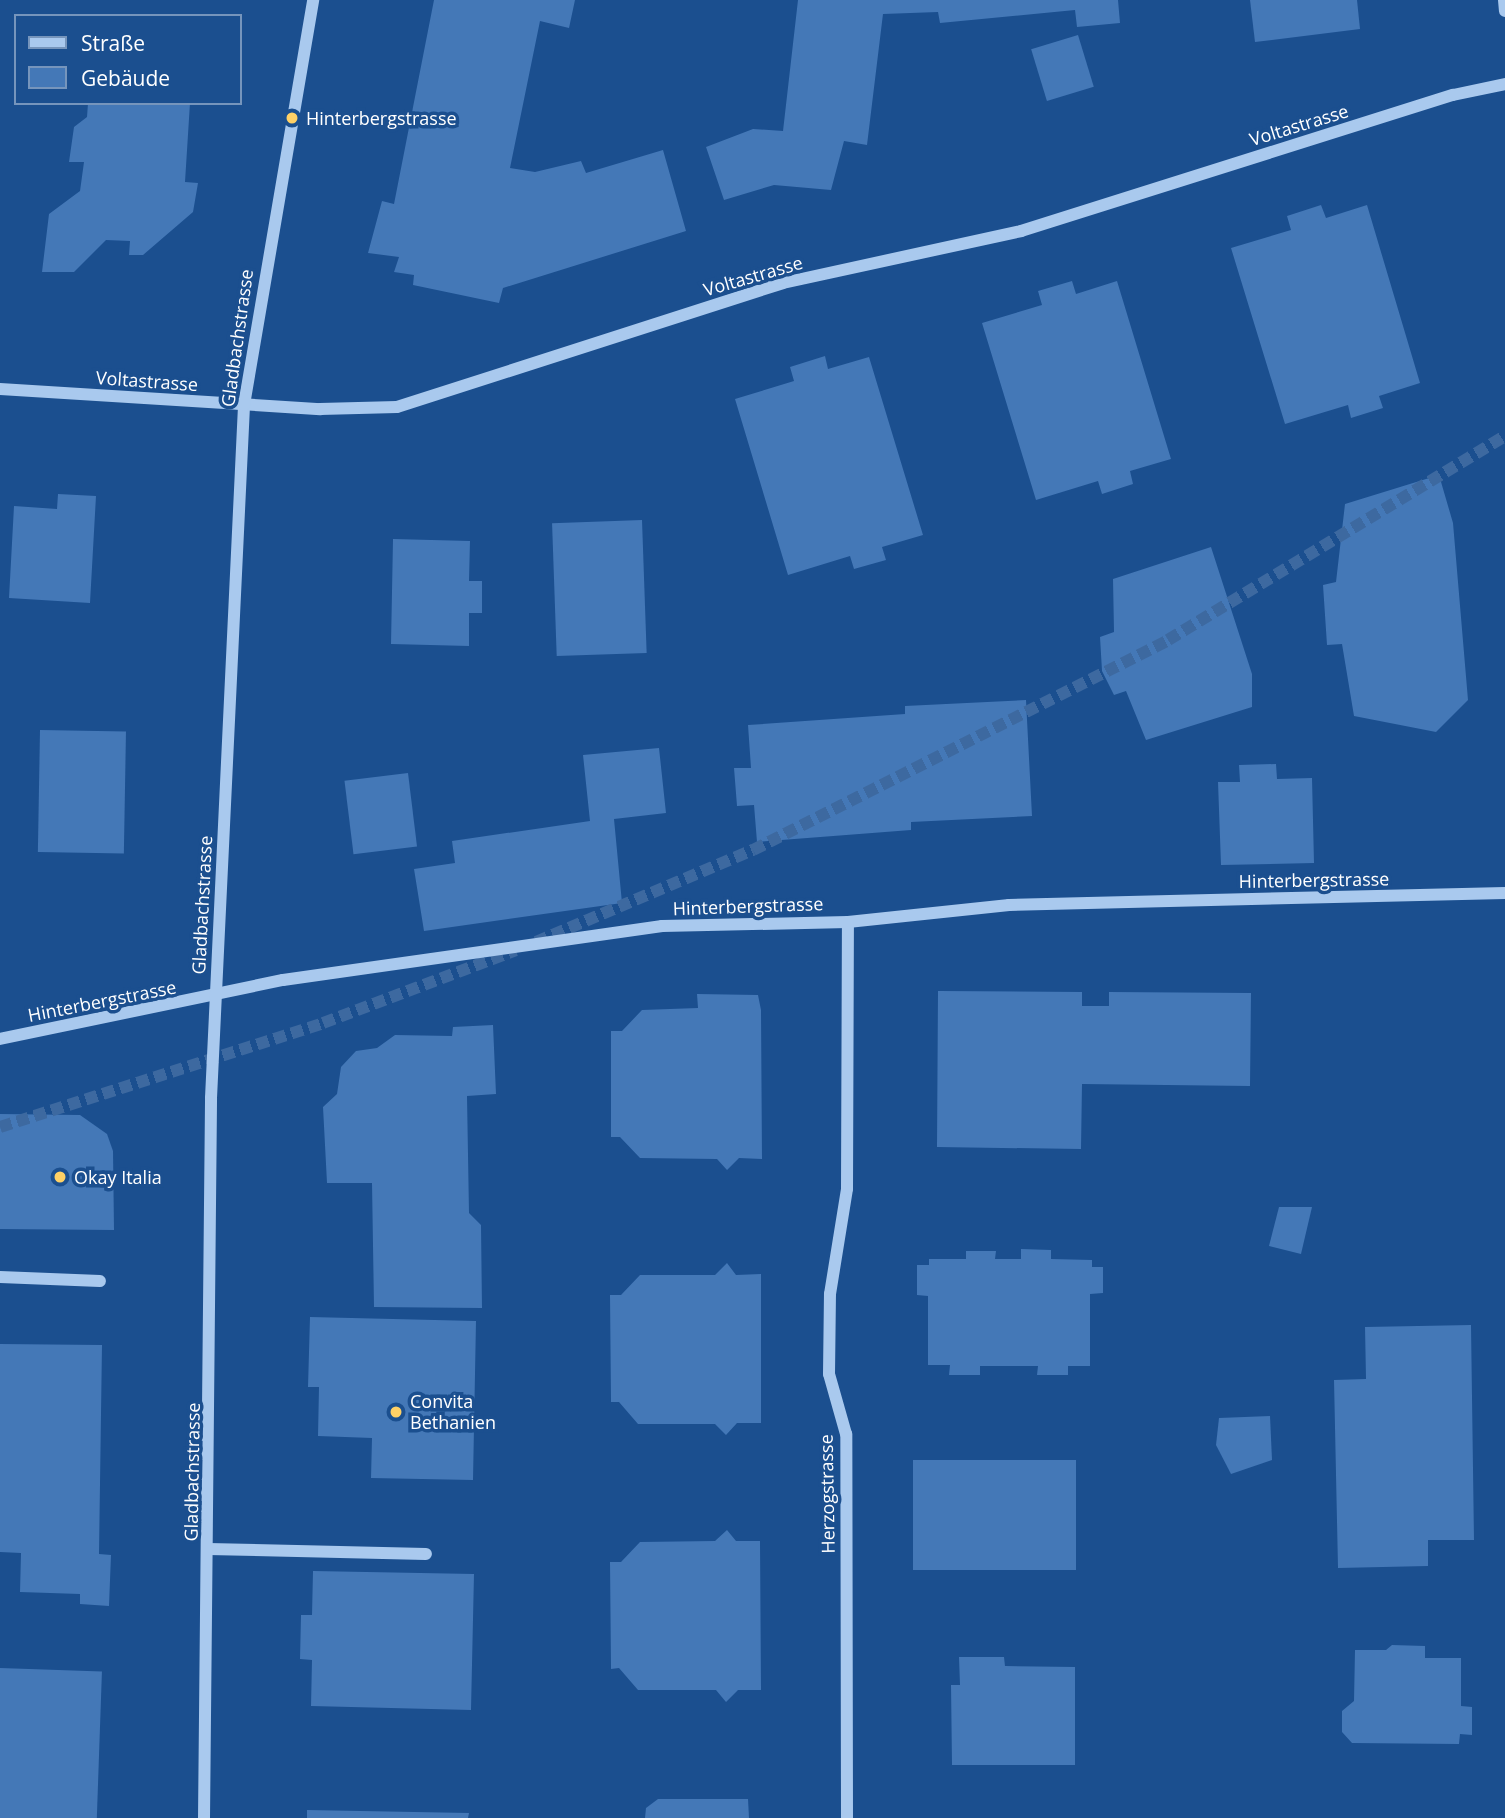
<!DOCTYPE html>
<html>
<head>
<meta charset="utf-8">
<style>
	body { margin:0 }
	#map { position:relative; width:1505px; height:1818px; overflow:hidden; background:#1b4f8f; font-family:"Open Sans",sans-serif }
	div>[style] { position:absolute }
	.building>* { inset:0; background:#4478b7; transform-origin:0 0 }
	.minor-tunnel>* { height:12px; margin-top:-6px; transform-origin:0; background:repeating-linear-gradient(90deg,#3d69a0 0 12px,transparent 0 18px) }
	.minor>* { height:12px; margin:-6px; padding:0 6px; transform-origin:6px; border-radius:6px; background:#a9c9ee }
	.dots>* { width:19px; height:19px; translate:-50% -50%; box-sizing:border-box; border:4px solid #1b4f8f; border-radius:50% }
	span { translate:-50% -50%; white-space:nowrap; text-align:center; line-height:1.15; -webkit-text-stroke:7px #1b4f8f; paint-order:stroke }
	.poi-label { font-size:18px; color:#fff }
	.left { translate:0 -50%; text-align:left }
	.street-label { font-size:18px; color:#fff }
	.legend { position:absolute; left:14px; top:14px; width:228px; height:91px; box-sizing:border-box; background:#1b4f8f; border:2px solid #7695bc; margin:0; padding:9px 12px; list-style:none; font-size:21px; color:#fff }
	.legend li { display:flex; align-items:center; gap:14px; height:35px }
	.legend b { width:35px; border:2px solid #7695bc }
</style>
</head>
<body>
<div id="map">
	<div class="building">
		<i style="clip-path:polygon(434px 0,575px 0,569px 28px,540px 21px,510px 168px,535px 172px,581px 161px,586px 173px,663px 150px,686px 231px,503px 288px,499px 303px,413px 285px,414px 275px,394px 272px,399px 257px,368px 253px,382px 201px,394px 204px)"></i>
		<i style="clip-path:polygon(798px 0,1118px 0,1120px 23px,1077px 27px,1075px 10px,940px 23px,938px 12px,883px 14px,867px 145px,844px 141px,831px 190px,774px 185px,724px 200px,706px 147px,753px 129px,783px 131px)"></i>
		<i style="clip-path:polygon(1250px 0,1357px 0,1360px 29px,1255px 42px)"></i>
		<i style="left:1078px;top:35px;width:54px;height:49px;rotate:73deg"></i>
		<i style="clip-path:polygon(88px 103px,190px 103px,185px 182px,198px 183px,193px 212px,143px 255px,129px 255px,130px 241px,106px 240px,74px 272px,42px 272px,49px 214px,80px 191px,84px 162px,69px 162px,74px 127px,87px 117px)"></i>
		<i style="clip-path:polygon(1321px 205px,1326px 218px,1367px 205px,1420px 383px,1379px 396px,1383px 408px,1351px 418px,1348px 405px,1285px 424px,1231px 248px,1291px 230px,1287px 216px)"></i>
		<i style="clip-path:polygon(1072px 281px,1076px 294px,1117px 281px,1171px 459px,1130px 471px,1133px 484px,1102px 494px,1098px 481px,1036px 500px,982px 323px,1042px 305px,1038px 291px)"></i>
		<i style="clip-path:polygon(825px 356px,828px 369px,869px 357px,923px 535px,882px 547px,886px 560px,854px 569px,850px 556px,788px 575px,735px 399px,794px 381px,790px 367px)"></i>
		<i style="clip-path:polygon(1439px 475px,1453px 523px,1468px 700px,1436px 732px,1354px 716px,1342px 644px,1327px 645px,1323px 585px,1336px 582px,1345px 504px)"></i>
		<i style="clip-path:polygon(58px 494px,96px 496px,90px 603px,9px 598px,14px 506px,57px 509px)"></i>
		<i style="left:642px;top:520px;width:133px;height:90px;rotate:88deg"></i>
		<i style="clip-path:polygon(393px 539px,470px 541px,469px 581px,482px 581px,482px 613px,469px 613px,469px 646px,391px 644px)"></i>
		<i style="clip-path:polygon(1211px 547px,1252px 674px,1252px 707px,1146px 740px,1126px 691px,1114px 695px,1102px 671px,1100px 637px,1114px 632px,1113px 579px)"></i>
		<i style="clip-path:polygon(1026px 700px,1032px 816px,911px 822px,911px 830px,757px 842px,754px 805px,737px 806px,734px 768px,751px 768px,748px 725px,905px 714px,905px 706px)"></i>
		<i style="left:40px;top:730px;width:86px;height:122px;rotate:1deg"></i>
		<i style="clip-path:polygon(659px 748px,666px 813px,614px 819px,622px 903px,424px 931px,414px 869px,455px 863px,452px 841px,590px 821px,583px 755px)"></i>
		<i style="clip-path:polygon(1276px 764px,1277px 779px,1312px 778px,1314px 863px,1221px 865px,1218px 782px,1240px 782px,1239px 765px)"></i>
		<i style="left:408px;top:773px;width:74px;height:64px;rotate:83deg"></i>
		<i style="clip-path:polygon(938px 991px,1082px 992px,1082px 1006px,1109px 1006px,1109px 992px,1251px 993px,1250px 1086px,1082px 1084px,1081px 1149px,937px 1147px)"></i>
		<i style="clip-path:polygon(697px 994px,758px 995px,761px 1010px,762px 1159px,739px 1158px,727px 1170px,717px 1159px,640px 1158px,620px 1137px,611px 1137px,611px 1031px,622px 1031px,642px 1010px,698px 1008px)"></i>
		<i style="clip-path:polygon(493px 1025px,496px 1094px,467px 1096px,469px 1213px,481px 1225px,482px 1308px,374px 1307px,372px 1183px,327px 1183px,323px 1107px,337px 1094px,341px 1067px,356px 1051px,377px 1048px,395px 1035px,452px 1036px,453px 1027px)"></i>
		<i style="clip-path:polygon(0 1114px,80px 1115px,107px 1134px,113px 1151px,114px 1230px,0 1229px)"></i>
		<i style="clip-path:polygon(1279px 1207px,1312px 1207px,1301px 1254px,1269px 1246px)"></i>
		<i style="clip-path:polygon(1021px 1249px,1051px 1250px,1051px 1259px,1092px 1260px,1092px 1267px,1103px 1267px,1103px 1293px,1090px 1294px,1090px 1366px,1068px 1366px,1068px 1375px,1037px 1375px,1038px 1366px,980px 1366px,980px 1375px,949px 1375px,950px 1365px,928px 1365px,928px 1296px,917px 1295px,917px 1265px,929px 1265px,929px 1259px,966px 1259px,966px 1251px,996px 1251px,995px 1259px,1021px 1259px)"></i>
		<i style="clip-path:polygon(727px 1263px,736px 1275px,761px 1274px,761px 1423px,737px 1423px,726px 1435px,715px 1424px,638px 1424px,619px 1402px,611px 1402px,610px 1295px,621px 1295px,640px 1275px,715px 1275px)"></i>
		<i style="clip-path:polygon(310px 1317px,476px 1321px,473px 1480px,371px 1478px,372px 1438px,318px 1436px,319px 1387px,308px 1387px)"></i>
		<i style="clip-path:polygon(1471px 1325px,1474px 1540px,1428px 1540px,1428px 1566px,1338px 1568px,1334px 1380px,1366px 1379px,1365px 1327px)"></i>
		<i style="clip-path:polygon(0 1344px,102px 1345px,99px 1554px,111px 1555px,109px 1606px,80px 1604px,80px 1594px,20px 1592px,21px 1553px,0 1552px)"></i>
		<i style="clip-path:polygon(1270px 1416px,1272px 1460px,1231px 1474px,1216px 1445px,1219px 1418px)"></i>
		<i style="left:913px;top:1460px;width:163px;height:110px"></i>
		<i style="clip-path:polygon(727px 1530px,736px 1541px,760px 1541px,761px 1690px,738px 1690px,726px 1702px,716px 1690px,638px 1690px,619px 1668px,611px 1669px,610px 1562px,621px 1562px,640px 1542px,715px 1541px)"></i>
		<i style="clip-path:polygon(313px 1571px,474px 1574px,471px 1710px,311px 1706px,312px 1660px,300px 1659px,301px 1615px,312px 1615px)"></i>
		<i style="clip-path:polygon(1392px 1645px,1425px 1646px,1425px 1658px,1461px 1658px,1461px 1706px,1472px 1707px,1472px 1735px,1460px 1734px,1459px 1744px,1352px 1743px,1342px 1732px,1342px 1711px,1354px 1701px,1355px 1650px,1386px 1650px)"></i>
		<i style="clip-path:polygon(959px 1657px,1004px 1657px,1005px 1666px,1075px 1667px,1075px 1765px,952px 1765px,951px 1685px,960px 1685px)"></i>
		<i style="left:0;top:1668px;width:102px;height:150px;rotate:2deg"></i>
		<i style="clip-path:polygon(658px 1799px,748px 1799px,749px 1818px,645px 1818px,646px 1808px)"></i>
		<i style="clip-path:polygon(307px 1810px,469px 1813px,468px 1818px,307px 1818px)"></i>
	</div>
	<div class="minor-tunnel">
		<i style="left:536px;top:942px;width:236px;rotate:-23deg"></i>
		<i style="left:753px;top:850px;width:465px;rotate:-26.8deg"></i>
		<i style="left:1168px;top:640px;width:394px;rotate:-31.2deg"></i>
		<i style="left:0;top:1127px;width:339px;rotate:-17.8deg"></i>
		<i style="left:323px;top:1023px;width:206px;rotate:-20.7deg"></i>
	</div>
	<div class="minor">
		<i style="left:1504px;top:0;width:11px;rotate:85deg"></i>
		<i style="left:0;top:389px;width:321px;rotate:3.6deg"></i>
		<i style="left:320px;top:409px;width:77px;rotate:-1.5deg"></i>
		<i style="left:397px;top:407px;width:405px;rotate:-17.8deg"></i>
		<i style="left:783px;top:283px;width:244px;rotate:-12.3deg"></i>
		<i style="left:1021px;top:231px;width:453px;rotate:-17.5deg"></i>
		<i style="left:1453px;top:95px;width:53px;rotate:-11.9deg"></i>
		<i style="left:0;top:1039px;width:289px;rotate:-11.8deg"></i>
		<i style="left:283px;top:980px;width:383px;rotate:-8.1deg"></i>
		<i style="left:662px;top:926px;width:186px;rotate:-1.2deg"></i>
		<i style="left:848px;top:922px;width:162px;rotate:-6deg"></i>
		<i style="left:1009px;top:905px;width:496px;rotate:-1.4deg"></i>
		<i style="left:0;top:1277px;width:100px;rotate:2.3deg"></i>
		<i style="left:208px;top:1549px;width:218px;rotate:1.3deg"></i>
		<i style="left:204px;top:1818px;width:720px;rotate:-89.44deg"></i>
		<i style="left:211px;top:1098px;width:694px;rotate:-87.27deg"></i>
		<i style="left:244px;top:405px;width:411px;rotate:-80.3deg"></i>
		<i style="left:847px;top:1818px;width:384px;rotate:-90.1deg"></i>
		<i style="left:846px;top:1434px;width:62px;rotate:-105.8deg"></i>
		<i style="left:829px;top:1374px;width:80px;rotate:-89.3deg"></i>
		<i style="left:830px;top:1294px;width:106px;rotate:-80.8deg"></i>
		<i style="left:847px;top:1189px;width:267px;rotate:-89.8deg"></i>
	</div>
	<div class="dots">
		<i style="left:292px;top:118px;background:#ffd166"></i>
		<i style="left:60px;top:1177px;background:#ffd166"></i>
		<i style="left:396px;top:1412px;background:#ffd166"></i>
	</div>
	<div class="poi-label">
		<span class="left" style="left:306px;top:118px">Hinterbergstrasse</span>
		<span class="left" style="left:74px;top:1177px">Okay Italia</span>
		<span class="left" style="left:410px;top:1412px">Convita<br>Bethanien</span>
	</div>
	<div class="street-label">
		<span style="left:1299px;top:125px;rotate:-17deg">Voltastrasse</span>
		<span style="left:753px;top:276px;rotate:-16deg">Voltastrasse</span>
		<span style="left:237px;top:338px;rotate:-82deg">Gladbachstrasse</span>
		<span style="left:147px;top:381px;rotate:4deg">Voltastrasse</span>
		<span style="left:1314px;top:880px;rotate:-1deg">Hinterbergstrasse</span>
		<span style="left:202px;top:905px;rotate:-87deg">Gladbachstrasse</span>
		<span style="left:748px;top:906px;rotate:-2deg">Hinterbergstrasse</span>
		<span style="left:102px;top:1001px;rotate:-11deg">Hinterbergstrasse</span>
		<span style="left:192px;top:1472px;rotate:-89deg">Gladbachstrasse</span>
		<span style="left:827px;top:1494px;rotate:-91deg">Herzogstrasse</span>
	</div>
	<ul class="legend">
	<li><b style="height:9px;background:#a9c9ee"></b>Straße</li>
	<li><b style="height:19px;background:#4478b7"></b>Gebäude</li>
	</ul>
</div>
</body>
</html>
